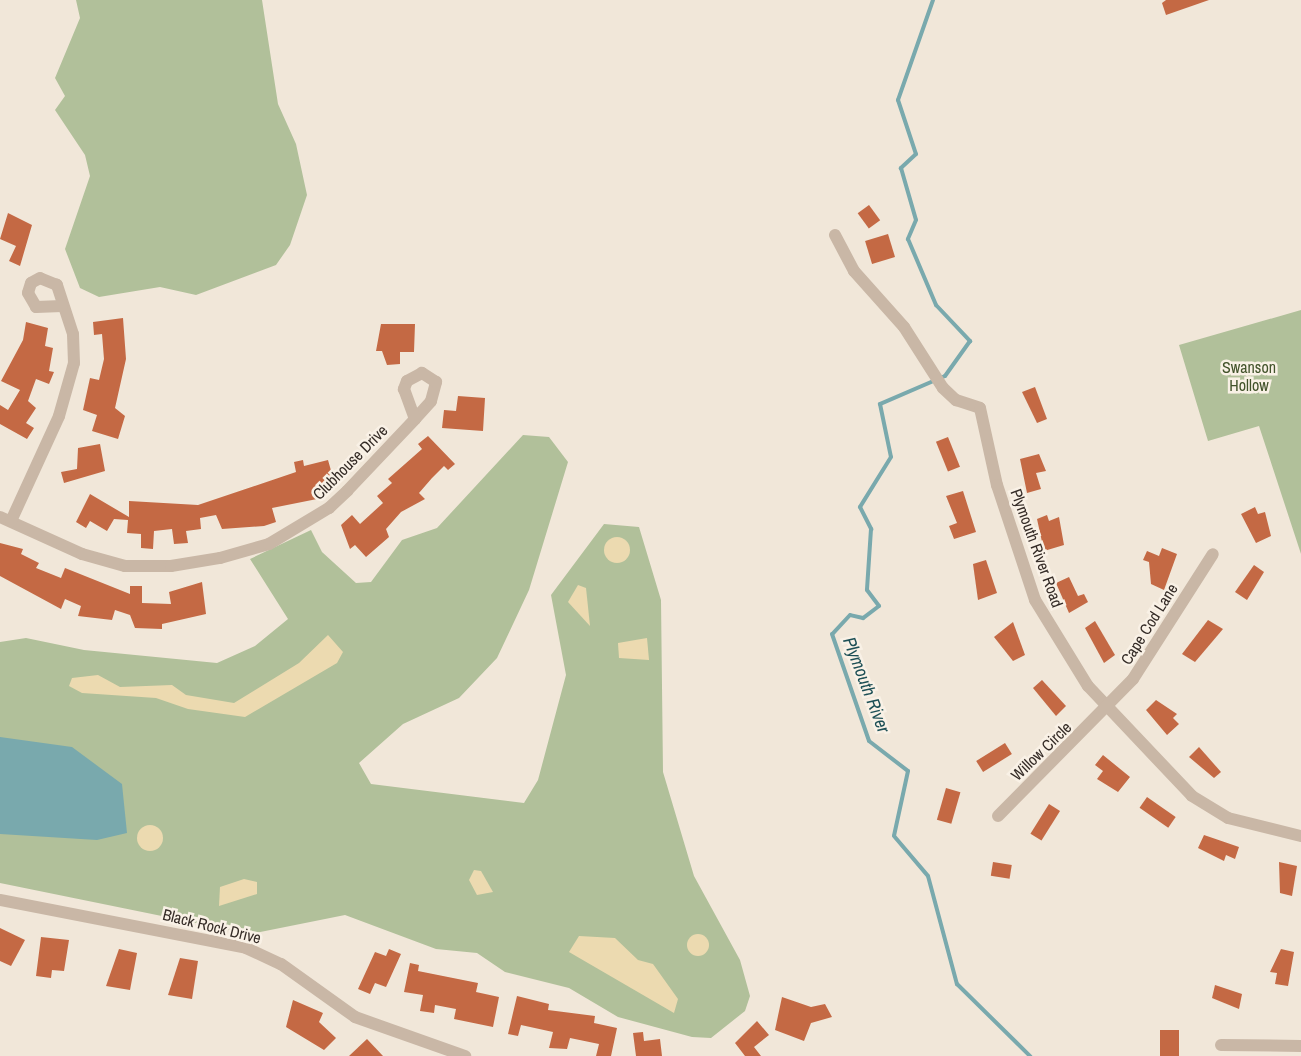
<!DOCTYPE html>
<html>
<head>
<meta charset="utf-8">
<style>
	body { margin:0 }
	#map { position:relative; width:1301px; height:1056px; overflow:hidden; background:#f1e7d9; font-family:"Archivo Narrow",sans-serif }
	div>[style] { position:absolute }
	.green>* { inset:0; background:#b1c09a }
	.sand>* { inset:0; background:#ecdab0 }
	.round { border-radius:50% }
	.water>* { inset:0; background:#79a9ad }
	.stream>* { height:4px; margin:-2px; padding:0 2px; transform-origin:2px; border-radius:2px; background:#79a9ad }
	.building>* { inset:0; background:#c46944; transform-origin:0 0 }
	.minor>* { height:12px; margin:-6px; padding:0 6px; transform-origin:6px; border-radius:6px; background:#c9b7a6 }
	span { translate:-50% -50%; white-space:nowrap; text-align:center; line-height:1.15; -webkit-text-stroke:5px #f9f1e6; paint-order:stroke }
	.park-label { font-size:16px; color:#42532b }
	.street-label { font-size:16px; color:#352c27 }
	.water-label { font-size:18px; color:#1d4f55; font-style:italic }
</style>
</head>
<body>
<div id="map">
	<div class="green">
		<i style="clip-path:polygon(76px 0,262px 0,278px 104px,296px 144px,307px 195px,290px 245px,276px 265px,196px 295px,160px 287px,99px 297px,80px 288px,65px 249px,90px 176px,85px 155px,55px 110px,65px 96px,55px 78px,80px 18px)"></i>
		<i style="clip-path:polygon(1301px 310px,1301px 554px,1259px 426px,1208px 441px,1179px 345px)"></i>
		<i style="clip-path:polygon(523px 435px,549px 437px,568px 462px,529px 590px,497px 658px,459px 698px,403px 724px,359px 763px,371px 784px,524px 803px,538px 780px,566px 675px,551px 595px,604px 524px,639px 527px,661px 600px,663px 772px,694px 876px,740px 960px,750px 996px,745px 1011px,711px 1038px,692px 1037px,618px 1017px,569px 988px,505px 972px,477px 953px,436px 949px,345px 915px,250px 934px,0 883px,0 642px,26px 638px,84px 650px,217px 663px,255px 646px,288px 619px,250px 559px,311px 530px,322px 552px,356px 583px,371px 582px,402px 540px,437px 528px)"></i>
	</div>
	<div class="sand">
		<i class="round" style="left:604px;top:537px;width:26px;height:26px"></i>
		<i style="clip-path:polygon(578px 585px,586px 588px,590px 626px,568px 602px)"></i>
		<i style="clip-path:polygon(328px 635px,343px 652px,337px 663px,245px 717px,188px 709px,156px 698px,82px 693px,69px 686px,72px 678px,98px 675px,120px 687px,172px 685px,186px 695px,234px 703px,299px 663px)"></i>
		<i style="clip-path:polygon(647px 638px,649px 660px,619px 658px,618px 643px)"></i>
		<i class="round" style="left:137px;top:825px;width:26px;height:26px"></i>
		<i style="clip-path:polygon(474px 870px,481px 871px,493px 892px,477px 895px,469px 880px)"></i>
		<i style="clip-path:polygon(244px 879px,257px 882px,257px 894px,219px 906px,220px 887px)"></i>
		<i class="round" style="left:687px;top:934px;width:22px;height:22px"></i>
		<i style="clip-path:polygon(579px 936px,615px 938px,638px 960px,653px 964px,678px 999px,674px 1013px,569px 952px)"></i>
	</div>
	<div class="water">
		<i style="clip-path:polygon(0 737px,72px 747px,122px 784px,127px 833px,97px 840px,0 834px)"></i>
	</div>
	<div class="stream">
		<i style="left:933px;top:0;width:106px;rotate:109.3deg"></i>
		<i style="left:898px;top:100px;width:57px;rotate:71.6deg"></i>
		<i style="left:916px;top:154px;width:21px;rotate:137deg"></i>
		<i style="left:901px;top:168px;width:54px;rotate:73.9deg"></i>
		<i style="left:916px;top:220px;width:21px;rotate:113deg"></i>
		<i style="left:908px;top:239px;width:72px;rotate:67deg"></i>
		<i style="left:936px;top:305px;width:50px;rotate:46.6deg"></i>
		<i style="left:970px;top:341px;width:43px;rotate:125.5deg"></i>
		<i style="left:945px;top:376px;width:71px;rotate:156.7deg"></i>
		<i style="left:880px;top:404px;width:54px;rotate:78.3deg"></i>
		<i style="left:891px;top:457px;width:59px;rotate:121.8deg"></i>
		<i style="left:860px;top:507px;width:25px;rotate:63deg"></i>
		<i style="left:871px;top:529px;width:61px;rotate:93.8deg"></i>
		<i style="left:867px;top:590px;width:20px;rotate:53deg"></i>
		<i style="left:879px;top:606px;width:20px;rotate:143deg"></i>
		<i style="left:863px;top:618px;width:13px;rotate:-167deg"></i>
		<i style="left:850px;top:615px;width:26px;rotate:133deg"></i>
		<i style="left:832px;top:634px;width:113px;rotate:70.9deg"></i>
		<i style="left:869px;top:741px;width:49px;rotate:37.6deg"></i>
		<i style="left:908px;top:771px;width:66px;rotate:102.2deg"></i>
		<i style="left:894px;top:836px;width:52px;rotate:49.6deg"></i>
		<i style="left:928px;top:876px;width:112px;rotate:75deg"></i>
		<i style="left:957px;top:984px;width:103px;rotate:44.6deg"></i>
	</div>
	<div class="building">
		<i style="clip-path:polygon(1209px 0,1166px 15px,1162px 3px,1166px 0)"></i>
		<i style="left:869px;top:205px;width:19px;height:14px;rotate:54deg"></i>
		<i style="clip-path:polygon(8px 213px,32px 225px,20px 266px,9px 261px,16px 246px,0 239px)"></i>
		<i style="left:888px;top:234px;width:24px;height:24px;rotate:73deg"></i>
		<i style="clip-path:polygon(123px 318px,126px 359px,115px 408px,125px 416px,118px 439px,92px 431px,97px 415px,83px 410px,90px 378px,99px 380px,104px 359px,102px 334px,94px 335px,93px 322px)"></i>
		<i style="clip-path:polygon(26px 322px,48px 328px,45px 346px,53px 348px,49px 371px,54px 372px,49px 384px,36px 379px,28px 401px,36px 408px,26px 423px,34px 428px,27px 439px,0 424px,0 405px,8px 410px,20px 390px,1px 381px,23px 340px)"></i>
		<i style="clip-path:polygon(381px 324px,415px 324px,414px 352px,400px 352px,400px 364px,387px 365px,382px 351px,376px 351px)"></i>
		<i style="clip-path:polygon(1035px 387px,1047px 419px,1037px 423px,1022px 392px)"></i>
		<i style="clip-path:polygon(458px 396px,485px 398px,483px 431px,442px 428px,444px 410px,456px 411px)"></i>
		<i style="clip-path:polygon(428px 436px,455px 464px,448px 470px,444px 466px,432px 478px,419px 493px,425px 499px,401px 512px,386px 529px,389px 537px,366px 557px,355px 545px,350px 549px,341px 525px,352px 515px,360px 524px,383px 503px,377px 496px,392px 483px,388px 479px,422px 449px,418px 444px)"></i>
		<i style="left:948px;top:437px;width:32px;height:13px;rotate:68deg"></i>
		<i style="clip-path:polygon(100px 444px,105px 471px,64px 483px,61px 472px,77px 469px,78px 448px)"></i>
		<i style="clip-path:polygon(1039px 454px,1046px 471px,1036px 473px,1041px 489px,1027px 493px,1020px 459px)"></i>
		<i style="clip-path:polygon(303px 460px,304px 466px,328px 460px,336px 488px,316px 494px,317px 499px,272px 508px,276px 522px,264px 526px,222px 529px,216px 515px,200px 518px,201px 529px,186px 531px,188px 543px,174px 544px,172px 529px,154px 531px,153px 549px,141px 548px,141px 534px,127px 533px,128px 520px,114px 519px,107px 531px,90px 521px,86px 528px,76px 522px,90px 494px,129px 517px,129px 501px,198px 505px,296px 472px,294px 462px)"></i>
		<i style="clip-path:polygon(963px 491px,976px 532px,954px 539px,949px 526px,957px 523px,946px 496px)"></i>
		<i style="clip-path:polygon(1255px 507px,1258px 514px,1265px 512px,1271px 536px,1256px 543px,1241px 514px)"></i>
		<i style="clip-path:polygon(1047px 515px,1049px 521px,1059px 517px,1064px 545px,1044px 551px,1037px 519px)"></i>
		<i style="clip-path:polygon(0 543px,23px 549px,21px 554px,39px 563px,36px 568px,61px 578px,65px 568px,130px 594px,130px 586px,142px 586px,142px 603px,171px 604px,169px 592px,202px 582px,206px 614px,162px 624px,162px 629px,135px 628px,130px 615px,115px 610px,112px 620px,78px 616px,81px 606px,65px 599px,61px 609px,0 576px)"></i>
		<i style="clip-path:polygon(1162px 548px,1177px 554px,1164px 590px,1151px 584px,1149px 562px,1143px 560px,1147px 551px,1159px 556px)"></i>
		<i style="clip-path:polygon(986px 560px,997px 593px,978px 600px,973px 564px)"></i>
		<i style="clip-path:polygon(1254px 565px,1264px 572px,1247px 600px,1235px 592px)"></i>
		<i style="clip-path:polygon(1069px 577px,1078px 596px,1084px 594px,1088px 602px,1069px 613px,1056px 583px)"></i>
		<i style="clip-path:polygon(1208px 620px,1223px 629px,1195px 662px,1182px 654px)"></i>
		<i style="clip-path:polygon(1095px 621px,1115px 655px,1104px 663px,1085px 628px)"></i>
		<i style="clip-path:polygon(1013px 622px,1025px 655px,1013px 661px,994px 637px)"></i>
		<i style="clip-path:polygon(1042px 680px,1066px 706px,1056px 716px,1033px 688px)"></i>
		<i style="clip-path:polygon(1156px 700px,1177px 714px,1173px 718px,1179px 724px,1167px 735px,1146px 710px)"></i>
		<i style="left:1005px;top:743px;width:13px;height:34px;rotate:58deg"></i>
		<i style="clip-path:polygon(1199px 747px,1221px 772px,1214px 778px,1189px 757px)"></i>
		<i style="clip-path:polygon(1103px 755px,1130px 777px,1118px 792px,1097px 779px,1103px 771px,1095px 765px)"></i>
		<i style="left:946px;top:788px;width:15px;height:33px;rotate:16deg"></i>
		<i style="left:1147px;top:797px;width:35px;height:13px;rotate:35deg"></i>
		<i style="left:1049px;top:804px;width:13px;height:35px;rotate:32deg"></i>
		<i style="clip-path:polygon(1204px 835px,1239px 847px,1235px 859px,1226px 855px,1224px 861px,1198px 848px)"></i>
		<i style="left:993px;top:862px;width:19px;height:14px;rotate:9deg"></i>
		<i style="clip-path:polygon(1279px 862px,1297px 866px,1292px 896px,1280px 893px)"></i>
		<i style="clip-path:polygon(0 928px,25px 940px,11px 966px,0 961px)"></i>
		<i style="clip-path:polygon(41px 937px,69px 940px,64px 971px,52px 970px,51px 978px,36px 976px)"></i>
		<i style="clip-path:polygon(119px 949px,137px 953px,130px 990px,106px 986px)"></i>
		<i style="clip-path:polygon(389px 949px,401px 954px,386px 987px,375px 983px,370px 994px,358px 989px,375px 952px,386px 956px)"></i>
		<i style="clip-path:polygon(1281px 949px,1294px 952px,1288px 986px,1275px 984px,1277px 973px,1270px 972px)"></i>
		<i style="clip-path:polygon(180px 958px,198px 961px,192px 999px,168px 995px)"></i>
		<i style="clip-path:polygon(410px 963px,419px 965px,418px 971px,478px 983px,476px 992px,499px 997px,493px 1027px,454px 1019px,456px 1009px,435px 1005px,434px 1013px,420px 1011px,423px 995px,404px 992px)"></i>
		<i style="clip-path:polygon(1215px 985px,1242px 994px,1239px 1009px,1212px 998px)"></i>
		<i style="clip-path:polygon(517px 996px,549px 1004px,548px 1010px,595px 1016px,594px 1023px,617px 1028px,611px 1056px,596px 1056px,599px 1044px,570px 1038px,567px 1049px,549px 1048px,553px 1032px,521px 1025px,518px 1036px,508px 1034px)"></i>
		<i style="clip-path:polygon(782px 997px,811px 1007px,825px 1004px,832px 1017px,811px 1023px,804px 1041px,775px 1030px)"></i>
		<i style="clip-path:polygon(293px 1000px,323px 1013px,319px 1022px,336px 1038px,324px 1050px,286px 1027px)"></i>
		<i style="clip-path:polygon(757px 1021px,769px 1035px,754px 1047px,761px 1056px,745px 1056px,735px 1043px)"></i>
		<i style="left:1179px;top:1030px;width:26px;height:19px;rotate:90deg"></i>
		<i style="clip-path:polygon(643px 1032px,644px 1041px,660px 1039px,662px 1056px,636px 1056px,633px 1033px)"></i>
		<i style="clip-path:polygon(367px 1039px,383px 1056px,349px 1056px)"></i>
	</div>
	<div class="minor">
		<i style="left:835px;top:235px;width:41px;rotate:62.2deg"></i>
		<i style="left:854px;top:271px;width:75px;rotate:48.2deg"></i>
		<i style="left:904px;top:327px;width:72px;rotate:57.4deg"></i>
		<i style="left:943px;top:388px;width:18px;rotate:43deg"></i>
		<i style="left:956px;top:400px;width:25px;rotate:18deg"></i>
		<i style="left:980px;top:408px;width:79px;rotate:77.6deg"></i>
		<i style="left:997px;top:485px;width:121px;rotate:71.7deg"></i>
		<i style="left:1035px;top:600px;width:101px;rotate:58.4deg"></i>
		<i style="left:1088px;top:686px;width:151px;rotate:46.6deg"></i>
		<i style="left:1192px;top:796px;width:42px;rotate:31.4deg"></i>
		<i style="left:1228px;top:818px;width:75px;rotate:13.9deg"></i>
		<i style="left:0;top:517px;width:90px;rotate:24.3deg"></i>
		<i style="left:82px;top:554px;width:45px;rotate:15.6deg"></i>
		<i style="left:125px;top:566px;width:46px"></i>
		<i style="left:171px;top:566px;width:50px;rotate:-9.3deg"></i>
		<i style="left:220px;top:558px;width:51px;rotate:-15.9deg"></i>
		<i style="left:269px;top:544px;width:70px;rotate:-31deg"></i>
		<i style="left:329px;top:508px;width:25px;rotate:-43deg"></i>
		<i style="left:347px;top:491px;width:99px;rotate:-46.6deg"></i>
		<i style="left:415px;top:419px;width:24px;rotate:-48deg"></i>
		<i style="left:431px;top:401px;width:20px;rotate:-75deg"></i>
		<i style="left:436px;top:382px;width:17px;rotate:-147deg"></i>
		<i style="left:422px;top:373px;width:17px;rotate:152deg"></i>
		<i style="left:407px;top:381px;width:9px;rotate:111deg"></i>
		<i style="left:404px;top:389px;width:32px;rotate:70deg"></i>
		<i style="left:11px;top:521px;width:115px;rotate:-65.4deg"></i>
		<i style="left:59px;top:416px;width:55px;rotate:-74.2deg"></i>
		<i style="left:74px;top:363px;width:29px;rotate:-92deg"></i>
		<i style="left:73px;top:334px;width:52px;rotate:-108.1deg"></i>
		<i style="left:57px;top:285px;width:18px;rotate:-158deg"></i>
		<i style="left:40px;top:278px;width:10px;rotate:151deg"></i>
		<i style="left:31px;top:283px;width:10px;rotate:107deg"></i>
		<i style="left:28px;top:293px;width:16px;rotate:60deg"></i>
		<i style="left:36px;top:307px;width:26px;rotate:-2deg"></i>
		<i style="left:998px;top:816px;width:192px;rotate:-45.4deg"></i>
		<i style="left:1133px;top:679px;width:148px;rotate:-57.4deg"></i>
		<i style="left:0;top:900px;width:251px;rotate:11deg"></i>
		<i style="left:246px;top:948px;width:38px;rotate:25deg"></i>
		<i style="left:281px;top:964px;width:91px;rotate:35.6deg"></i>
		<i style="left:355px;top:1017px;width:117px;rotate:19.5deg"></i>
		<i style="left:1221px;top:1045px;width:80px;rotate:0.7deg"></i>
	</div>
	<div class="park-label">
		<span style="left:1249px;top:376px">Swanson<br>Hollow</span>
	</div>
	<div class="street-label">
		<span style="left:350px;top:462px;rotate:-45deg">Clubhouse Drive</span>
		<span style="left:1037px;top:548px;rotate:70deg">Plymouth River Road</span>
		<span style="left:1149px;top:624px;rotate:-58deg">Cape Cod Lane</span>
		<span style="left:1041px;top:751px;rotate:-44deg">Willow Circle</span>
		<span style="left:212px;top:926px;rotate:14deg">Black Rock Drive</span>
	</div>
	<div class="water-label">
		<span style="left:866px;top:685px;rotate:69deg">Plymouth River</span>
	</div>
</div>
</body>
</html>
